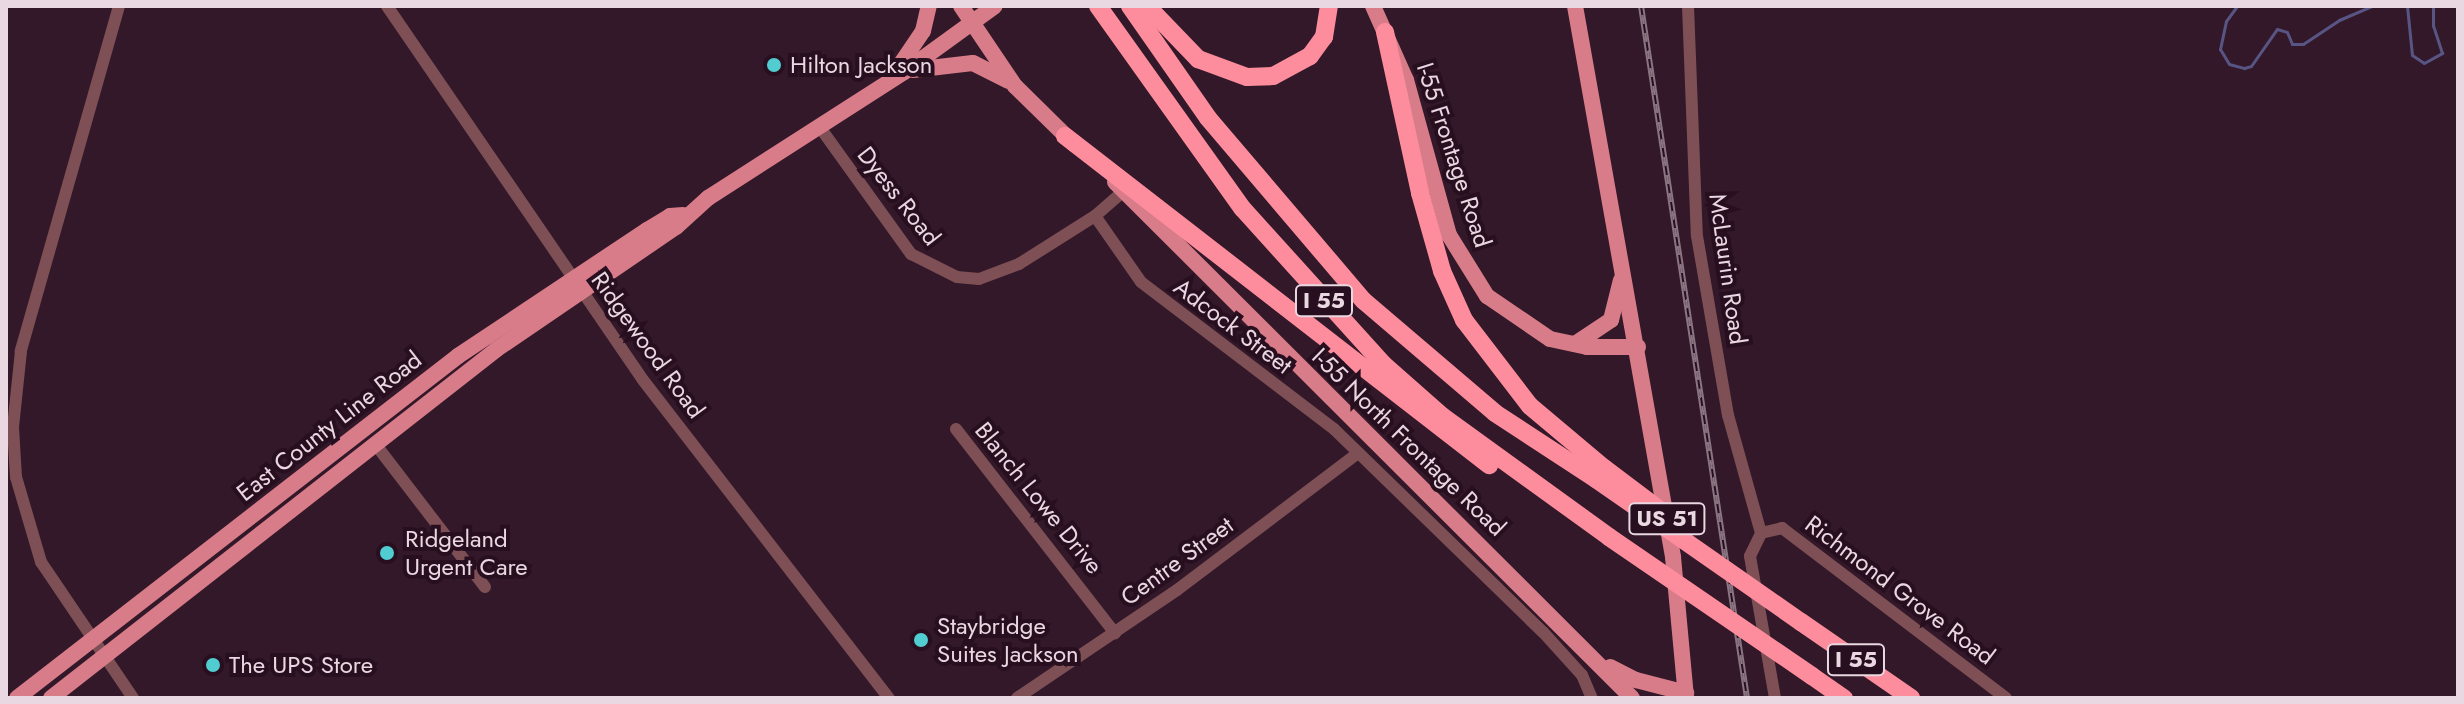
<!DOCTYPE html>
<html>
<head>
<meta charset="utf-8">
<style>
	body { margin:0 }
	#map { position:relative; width:2464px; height:704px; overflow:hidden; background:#321828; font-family:Jost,sans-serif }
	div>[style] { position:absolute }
	.stream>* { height:3px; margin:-1.5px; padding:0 1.5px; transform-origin:1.5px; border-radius:1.5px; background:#585584 }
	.minor>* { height:12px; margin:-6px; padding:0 6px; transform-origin:6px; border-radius:6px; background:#7e5056 }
	.major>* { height:16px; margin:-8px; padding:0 8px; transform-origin:8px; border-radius:8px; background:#d97c89 }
	.highway>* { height:18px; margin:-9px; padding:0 9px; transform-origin:9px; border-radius:9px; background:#fd8d9d }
	.rail>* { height:6px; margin-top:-3px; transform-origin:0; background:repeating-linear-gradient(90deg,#280f1f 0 9px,#8b7582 0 18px); box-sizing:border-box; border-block:2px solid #8b7582 }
	.highway-bridge>* { height:18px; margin:-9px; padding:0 9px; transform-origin:9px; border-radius:9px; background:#fd8d9d }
	.dots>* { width:22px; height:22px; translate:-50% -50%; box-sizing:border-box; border:4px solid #280f1f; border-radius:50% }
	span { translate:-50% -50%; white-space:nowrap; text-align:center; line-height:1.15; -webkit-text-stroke:8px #280f1f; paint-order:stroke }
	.shield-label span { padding:2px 6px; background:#280f1f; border:2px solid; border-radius:6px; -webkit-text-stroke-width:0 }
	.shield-label { font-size:22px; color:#e9d7e1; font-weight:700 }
	.poi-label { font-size:24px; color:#e9d7e1 }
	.left { translate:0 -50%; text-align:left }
	.street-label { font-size:24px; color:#e9d7e1 }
	.frame { position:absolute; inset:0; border:8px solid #e9d7e1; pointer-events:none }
</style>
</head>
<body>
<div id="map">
	<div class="stream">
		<i style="left:2237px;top:6px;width:19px;rotate:126deg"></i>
		<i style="left:2226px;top:21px;width:29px;rotate:102deg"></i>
		<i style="left:2220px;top:49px;width:17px;rotate:59deg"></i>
		<i style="left:2229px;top:64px;width:16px;rotate:15deg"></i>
		<i style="left:2244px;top:68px;width:7px;rotate:-16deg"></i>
		<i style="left:2251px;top:66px;width:45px;rotate:-54.9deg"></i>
		<i style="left:2277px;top:29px;width:10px;rotate:17deg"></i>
		<i style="left:2287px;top:32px;width:13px;rotate:67deg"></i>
		<i style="left:2292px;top:44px;width:11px"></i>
		<i style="left:2303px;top:44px;width:43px;rotate:-33.7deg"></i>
		<i style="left:2339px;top:20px;width:36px;rotate:-23deg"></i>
		<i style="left:2407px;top:6px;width:49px;rotate:84.2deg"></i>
		<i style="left:2412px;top:55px;width:14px;rotate:34deg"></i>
		<i style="left:2424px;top:63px;width:21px;rotate:-29deg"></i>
		<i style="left:2442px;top:53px;width:28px;rotate:-108deg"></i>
		<i style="left:2433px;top:26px;width:20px;rotate:-90deg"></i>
	</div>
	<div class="minor">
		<i style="left:119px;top:6px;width:359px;rotate:105.9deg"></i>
		<i style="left:21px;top:351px;width:76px;rotate:96deg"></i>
		<i style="left:13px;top:427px;width:50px;rotate:86.6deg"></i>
		<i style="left:16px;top:477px;width:89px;rotate:73.6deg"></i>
		<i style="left:41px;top:562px;width:164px;rotate:55.9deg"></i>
		<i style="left:387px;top:6px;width:453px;rotate:55.6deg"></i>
		<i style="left:643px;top:380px;width:402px;rotate:52.3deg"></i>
		<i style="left:1688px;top:6px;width:230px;rotate:87.8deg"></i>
		<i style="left:1697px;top:236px;width:182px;rotate:80.2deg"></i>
		<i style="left:1728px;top:415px;width:123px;rotate:74.4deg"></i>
		<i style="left:819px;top:126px;width:158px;rotate:54.3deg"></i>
		<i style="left:911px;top:254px;width:51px;rotate:26.6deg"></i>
		<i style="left:957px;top:277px;width:22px;rotate:5deg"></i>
		<i style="left:979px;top:279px;width:43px;rotate:-20.6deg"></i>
		<i style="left:1019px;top:264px;width:90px;rotate:-32.3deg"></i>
		<i style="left:1095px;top:216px;width:38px;rotate:-41deg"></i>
		<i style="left:1095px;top:216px;width:80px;rotate:55.1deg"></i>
		<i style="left:1141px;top:282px;width:243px;rotate:37.3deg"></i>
		<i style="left:1334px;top:429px;width:291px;rotate:44.2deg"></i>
		<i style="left:1543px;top:632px;width:58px;rotate:47.8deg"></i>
		<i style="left:1582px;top:675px;width:25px;rotate:67deg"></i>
		<i style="left:956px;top:429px;width:259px;rotate:52.1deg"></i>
		<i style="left:376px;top:445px;width:179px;rotate:52.5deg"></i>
		<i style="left:1017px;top:698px;width:193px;rotate:-34deg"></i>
		<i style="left:1177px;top:590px;width:227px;rotate:-37.1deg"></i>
		<i style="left:1775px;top:698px;width:144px;rotate:-100deg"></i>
		<i style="left:1750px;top:556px;width:25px;rotate:-64deg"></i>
		<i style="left:1761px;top:533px;width:22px;rotate:-13deg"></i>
		<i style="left:1782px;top:528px;width:281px;rotate:37.2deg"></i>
	</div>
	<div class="major">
		<i style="left:961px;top:6px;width:97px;rotate:56deg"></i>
		<i style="left:1015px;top:86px;width:84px;rotate:44.5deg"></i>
		<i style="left:1373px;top:6px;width:81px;rotate:66deg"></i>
		<i style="left:1406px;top:80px;width:161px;rotate:74.5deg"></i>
		<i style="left:1449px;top:235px;width:72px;rotate:58.1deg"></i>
		<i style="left:1487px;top:296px;width:76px;rotate:34.3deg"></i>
		<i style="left:1550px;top:339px;width:38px;rotate:12deg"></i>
		<i style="left:1587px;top:347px;width:51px"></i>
		<i style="left:1575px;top:6px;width:560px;rotate:79.91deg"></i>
		<i style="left:1673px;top:557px;width:142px;rotate:84.7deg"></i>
		<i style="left:913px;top:70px;width:60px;rotate:-6.7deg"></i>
		<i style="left:973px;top:63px;width:39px;rotate:27deg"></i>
		<i style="left:894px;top:74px;width:52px;rotate:-56deg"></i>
		<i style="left:923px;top:31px;width:26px;rotate:-77deg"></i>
		<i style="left:1115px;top:182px;width:730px;rotate:44.94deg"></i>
		<i style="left:1575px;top:344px;width:43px;rotate:-33.7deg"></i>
		<i style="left:1611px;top:320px;width:41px;rotate:-76deg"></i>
		<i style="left:1610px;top:667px;width:29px;rotate:27deg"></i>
		<i style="left:1636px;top:680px;width:52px;rotate:14.6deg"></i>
		<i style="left:17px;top:698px;width:558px;rotate:-37.79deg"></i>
		<i style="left:458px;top:356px;width:227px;rotate:-33.7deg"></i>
		<i style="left:647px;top:230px;width:27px;rotate:-31deg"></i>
		<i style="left:670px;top:216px;width:13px;rotate:-4deg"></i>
		<i style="left:51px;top:698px;width:566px;rotate:-38.04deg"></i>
		<i style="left:497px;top:349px;width:217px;rotate:-34.3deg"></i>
		<i style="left:676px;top:227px;width:43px;rotate:-42.2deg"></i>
		<i style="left:708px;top:198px;width:233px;rotate:-32.7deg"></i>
		<i style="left:904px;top:72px;width:112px;rotate:-36deg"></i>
	</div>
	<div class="highway">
		<i style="left:1098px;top:6px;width:249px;rotate:54.5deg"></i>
		<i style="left:1243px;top:209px;width:209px;rotate:47.9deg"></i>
		<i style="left:1383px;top:364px;width:79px;rotate:41.4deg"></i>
		<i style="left:1442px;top:416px;width:206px;rotate:35.9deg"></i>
		<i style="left:1130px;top:6px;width:136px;rotate:55.1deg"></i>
		<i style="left:1208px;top:118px;width:240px;rotate:49.6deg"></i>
		<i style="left:1364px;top:301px;width:172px;rotate:40.5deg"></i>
		<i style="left:1495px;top:413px;width:121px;rotate:33.2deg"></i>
		<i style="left:1147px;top:6px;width:74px;rotate:46.1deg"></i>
		<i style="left:1198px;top:59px;width:52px;rotate:20.2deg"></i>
		<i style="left:1247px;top:77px;width:26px;rotate:-2deg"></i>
		<i style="left:1273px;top:76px;width:42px;rotate:-28.4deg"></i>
		<i style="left:1310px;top:56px;width:24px;rotate:-54deg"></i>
		<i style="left:1324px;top:37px;width:31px;rotate:-81deg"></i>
		<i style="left:1385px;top:32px;width:165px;rotate:77.7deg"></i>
		<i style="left:1420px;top:193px;width:81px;rotate:74.2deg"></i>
		<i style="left:1442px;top:271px;width:54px;rotate:65.8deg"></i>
		<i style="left:1464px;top:320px;width:108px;rotate:52.5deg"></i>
		<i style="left:1530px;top:406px;width:97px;rotate:40deg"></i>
		<i style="left:1065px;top:136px;width:537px;rotate:37.81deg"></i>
		<i style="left:1801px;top:622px;width:134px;rotate:34.6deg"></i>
		<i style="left:1812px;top:676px;width:39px;rotate:35deg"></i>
	</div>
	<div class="rail">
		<i style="left:1641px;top:6px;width:700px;rotate:81.29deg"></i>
	</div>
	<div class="highway-bridge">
		<i style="left:1604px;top:468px;width:71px;rotate:37deg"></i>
		<i style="left:1596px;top:479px;width:250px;rotate:34.9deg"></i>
		<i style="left:1609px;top:537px;width:246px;rotate:34.4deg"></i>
	</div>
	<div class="dots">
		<i style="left:774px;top:65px;background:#51ccd1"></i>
		<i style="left:387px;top:553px;background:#51ccd1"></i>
		<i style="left:921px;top:640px;background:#51ccd1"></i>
		<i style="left:213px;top:665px;background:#51ccd1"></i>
	</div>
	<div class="shield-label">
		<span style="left:1324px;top:301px">I 55</span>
		<span style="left:1667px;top:519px">US 51</span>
		<span style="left:1856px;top:660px">I 55</span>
	</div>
	<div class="poi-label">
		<span class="left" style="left:790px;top:65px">Hilton Jackson</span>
		<span class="left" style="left:405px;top:553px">Ridgeland<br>Urgent Care</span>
		<span class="left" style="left:937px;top:640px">Staybridge<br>Suites Jackson</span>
		<span class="left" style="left:229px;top:665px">The UPS Store</span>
	</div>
	<div class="street-label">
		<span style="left:1454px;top:155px;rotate:72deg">I-55 Frontage Road</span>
		<span style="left:899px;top:196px;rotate:52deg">Dyess Road</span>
		<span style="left:1728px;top:269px;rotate:82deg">McLaurin Road</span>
		<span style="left:1233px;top:326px;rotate:37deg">Adcock Street</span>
		<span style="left:648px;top:345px;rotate:54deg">Ridgewood Road</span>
		<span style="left:329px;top:426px;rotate:-38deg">East County Line Road</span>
		<span style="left:1409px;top:442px;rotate:44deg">I-55 North Frontage Road</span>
		<span style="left:1039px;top:498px;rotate:51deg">Blanch Lowe Drive</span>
		<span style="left:1177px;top:561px;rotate:-36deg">Centre Street</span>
		<span style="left:1900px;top:590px;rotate:37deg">Richmond Grove Road</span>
	</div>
	<div class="frame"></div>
</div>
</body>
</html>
